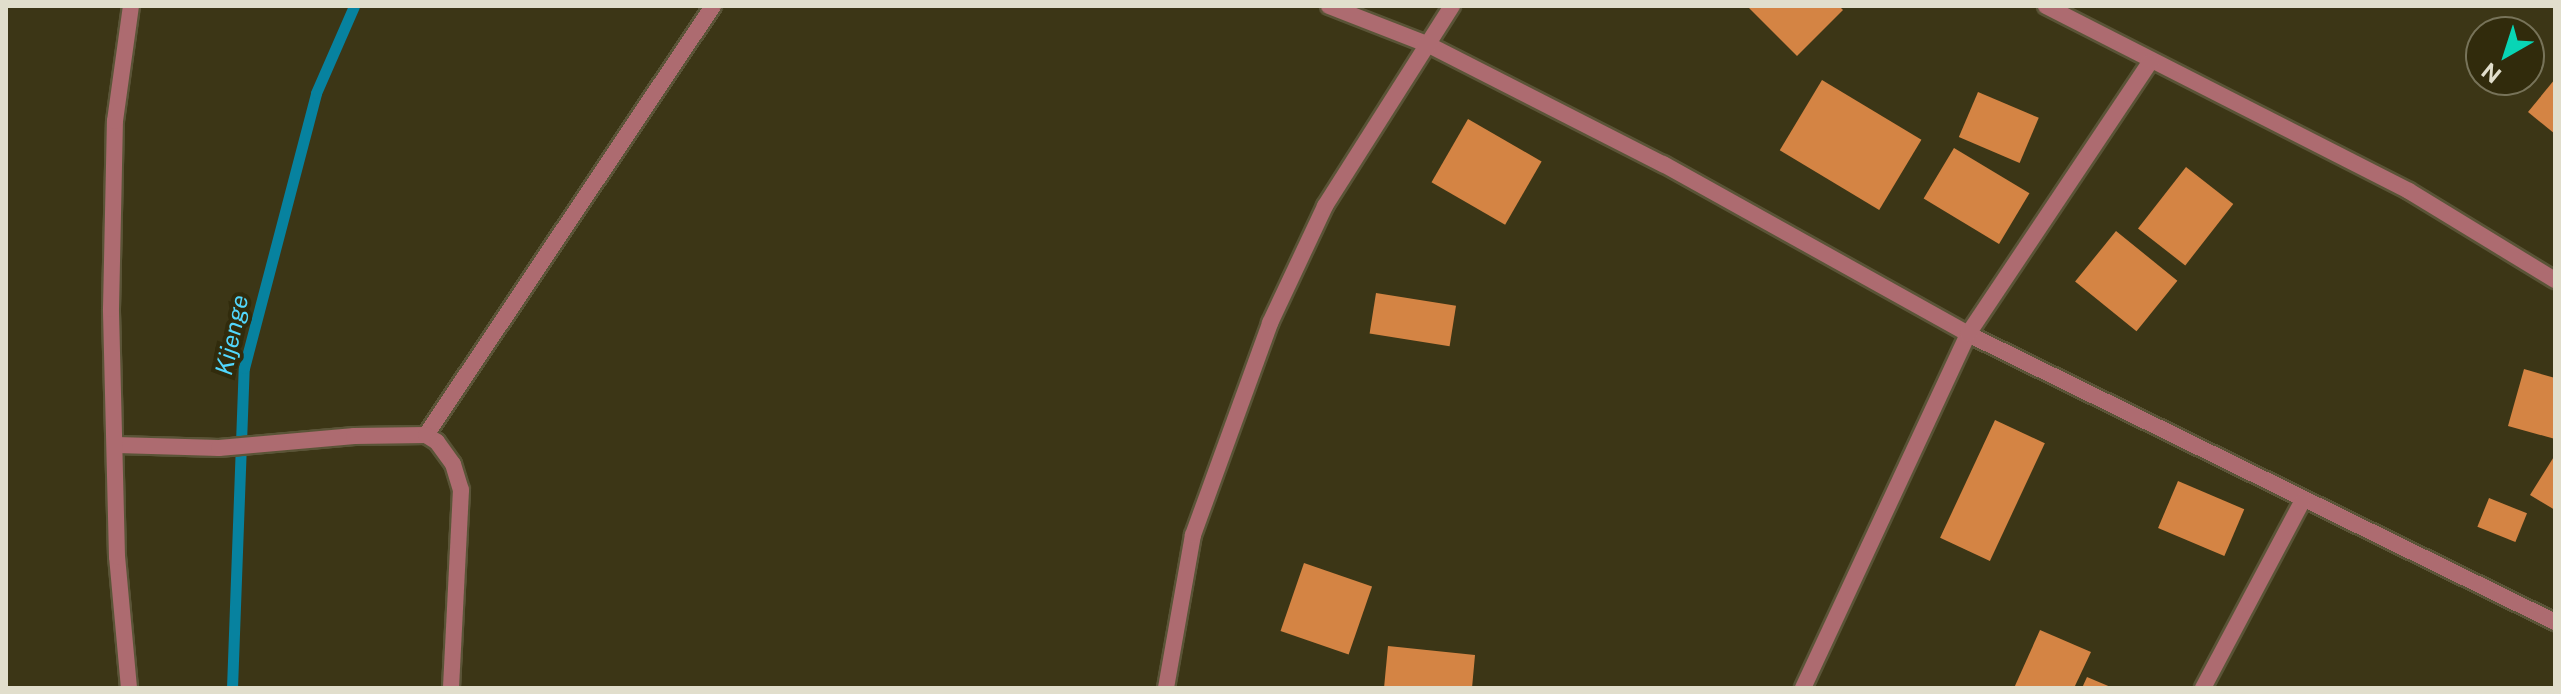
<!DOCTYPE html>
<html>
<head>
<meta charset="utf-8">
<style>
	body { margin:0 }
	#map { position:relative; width:2561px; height:694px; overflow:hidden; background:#3c3616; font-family:"Public Sans",sans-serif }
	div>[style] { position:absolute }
	.stream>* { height:11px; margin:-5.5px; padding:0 5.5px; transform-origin:5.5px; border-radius:5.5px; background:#07829f }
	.building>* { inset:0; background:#d48444; transform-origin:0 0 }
	.roads { filter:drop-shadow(2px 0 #5a5437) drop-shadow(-2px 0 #5a5437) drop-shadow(0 2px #5a5437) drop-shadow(0 -2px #5a5437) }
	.lane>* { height:16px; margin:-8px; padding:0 8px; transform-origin:8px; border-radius:8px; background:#ad6b70 }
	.street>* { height:16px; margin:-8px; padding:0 8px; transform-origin:8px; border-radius:8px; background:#ad6b70 }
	span { translate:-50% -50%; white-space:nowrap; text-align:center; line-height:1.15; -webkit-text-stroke:8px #312b0c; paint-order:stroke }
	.water-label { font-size:24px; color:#52d7fd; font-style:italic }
	.frame { position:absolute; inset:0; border:8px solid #e1decc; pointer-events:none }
	.north { position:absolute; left:2465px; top:16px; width:80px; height:80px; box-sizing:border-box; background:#312b0c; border:2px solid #777359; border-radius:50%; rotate:219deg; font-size:22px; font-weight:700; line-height:32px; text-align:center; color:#e1decc }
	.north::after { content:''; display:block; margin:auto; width:28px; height:36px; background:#08d5b5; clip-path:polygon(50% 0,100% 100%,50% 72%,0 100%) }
</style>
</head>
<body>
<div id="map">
	<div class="stream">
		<i style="left:232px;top:688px;width:320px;rotate:-87.9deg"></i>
		<i style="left:244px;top:368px;width:284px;rotate:-75.3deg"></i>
		<i style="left:316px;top:93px;width:95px;rotate:-66.4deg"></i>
	</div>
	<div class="building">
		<i style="clip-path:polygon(1747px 6px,1839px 6px,1843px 10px,1797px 56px)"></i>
		<i style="clip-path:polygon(2555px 79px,2555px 134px,2528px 112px)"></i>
		<i style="left:1822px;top:80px;width:116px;height:82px;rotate:31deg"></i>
		<i style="left:1978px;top:92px;width:66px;height:49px;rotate:23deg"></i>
		<i style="left:1468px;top:119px;width:85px;height:73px;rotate:30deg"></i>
		<i style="left:1954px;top:148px;width:88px;height:59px;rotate:31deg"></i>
		<i style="left:2186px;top:167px;width:60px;height:78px;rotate:38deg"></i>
		<i style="left:2116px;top:231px;width:79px;height:65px;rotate:39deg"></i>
		<i style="left:1376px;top:293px;width:81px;height:41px;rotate:9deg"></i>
		<i style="clip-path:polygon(2524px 369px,2555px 378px,2555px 439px,2508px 426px)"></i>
		<i style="left:1995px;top:420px;width:55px;height:130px;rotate:25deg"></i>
		<i style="clip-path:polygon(2555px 455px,2555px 510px,2530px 495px)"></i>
		<i style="left:2178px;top:481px;width:72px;height:51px;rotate:23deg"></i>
		<i style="left:2489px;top:498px;width:41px;height:31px;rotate:22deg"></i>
		<i style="left:1304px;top:563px;width:72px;height:72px;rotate:19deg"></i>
		<i style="clip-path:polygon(2040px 630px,2091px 652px,2074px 688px,2014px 688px)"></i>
		<i style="clip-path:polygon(1388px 646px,1475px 655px,1472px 688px,1384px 688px)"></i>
		<i style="clip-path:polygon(2087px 677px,2113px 688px,2082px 688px)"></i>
	</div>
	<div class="roads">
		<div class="lane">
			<i style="left:1329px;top:6px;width:107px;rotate:21.3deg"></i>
			<i style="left:426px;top:435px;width:516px;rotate:-56.22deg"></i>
		</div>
		<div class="street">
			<i style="left:2046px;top:6px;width:407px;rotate:27deg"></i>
			<i style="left:2409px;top:191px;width:171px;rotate:31.4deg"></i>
			<i style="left:1429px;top:45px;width:263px;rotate:27deg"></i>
			<i style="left:1663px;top:164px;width:349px;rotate:29.1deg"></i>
			<i style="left:1968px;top:334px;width:654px;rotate:26.13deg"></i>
			<i style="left:117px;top:445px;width:102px;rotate:1.7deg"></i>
			<i style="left:219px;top:448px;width:136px;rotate:-5.1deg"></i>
			<i style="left:354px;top:436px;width:72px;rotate:-0.8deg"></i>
			<i style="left:426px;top:435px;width:13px;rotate:32deg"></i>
			<i style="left:437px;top:442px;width:27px;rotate:54deg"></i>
			<i style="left:453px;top:464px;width:27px;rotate:73deg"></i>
			<i style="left:461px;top:490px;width:198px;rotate:92.9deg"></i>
			<i style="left:129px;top:688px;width:132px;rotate:-95.2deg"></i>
			<i style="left:117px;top:557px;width:248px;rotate:-91.4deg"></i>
			<i style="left:111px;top:309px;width:188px;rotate:-88.8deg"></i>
			<i style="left:115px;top:121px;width:116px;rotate:-82.1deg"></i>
			<i style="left:1166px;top:688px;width:155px;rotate:-80deg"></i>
			<i style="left:1193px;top:535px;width:226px;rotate:-70deg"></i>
			<i style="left:1270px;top:323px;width:129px;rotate:-64.8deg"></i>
			<i style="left:1325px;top:206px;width:237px;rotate:-57.6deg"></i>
			<i style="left:1803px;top:688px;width:391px;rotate:-65deg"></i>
			<i style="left:1968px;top:334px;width:327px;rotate:-56.2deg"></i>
			<i style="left:2203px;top:688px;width:211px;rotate:-62deg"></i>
		</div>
	</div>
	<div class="water-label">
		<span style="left:232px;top:335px;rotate:-78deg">Kijenge</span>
	</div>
	<div class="frame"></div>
	<div class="north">N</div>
</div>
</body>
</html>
